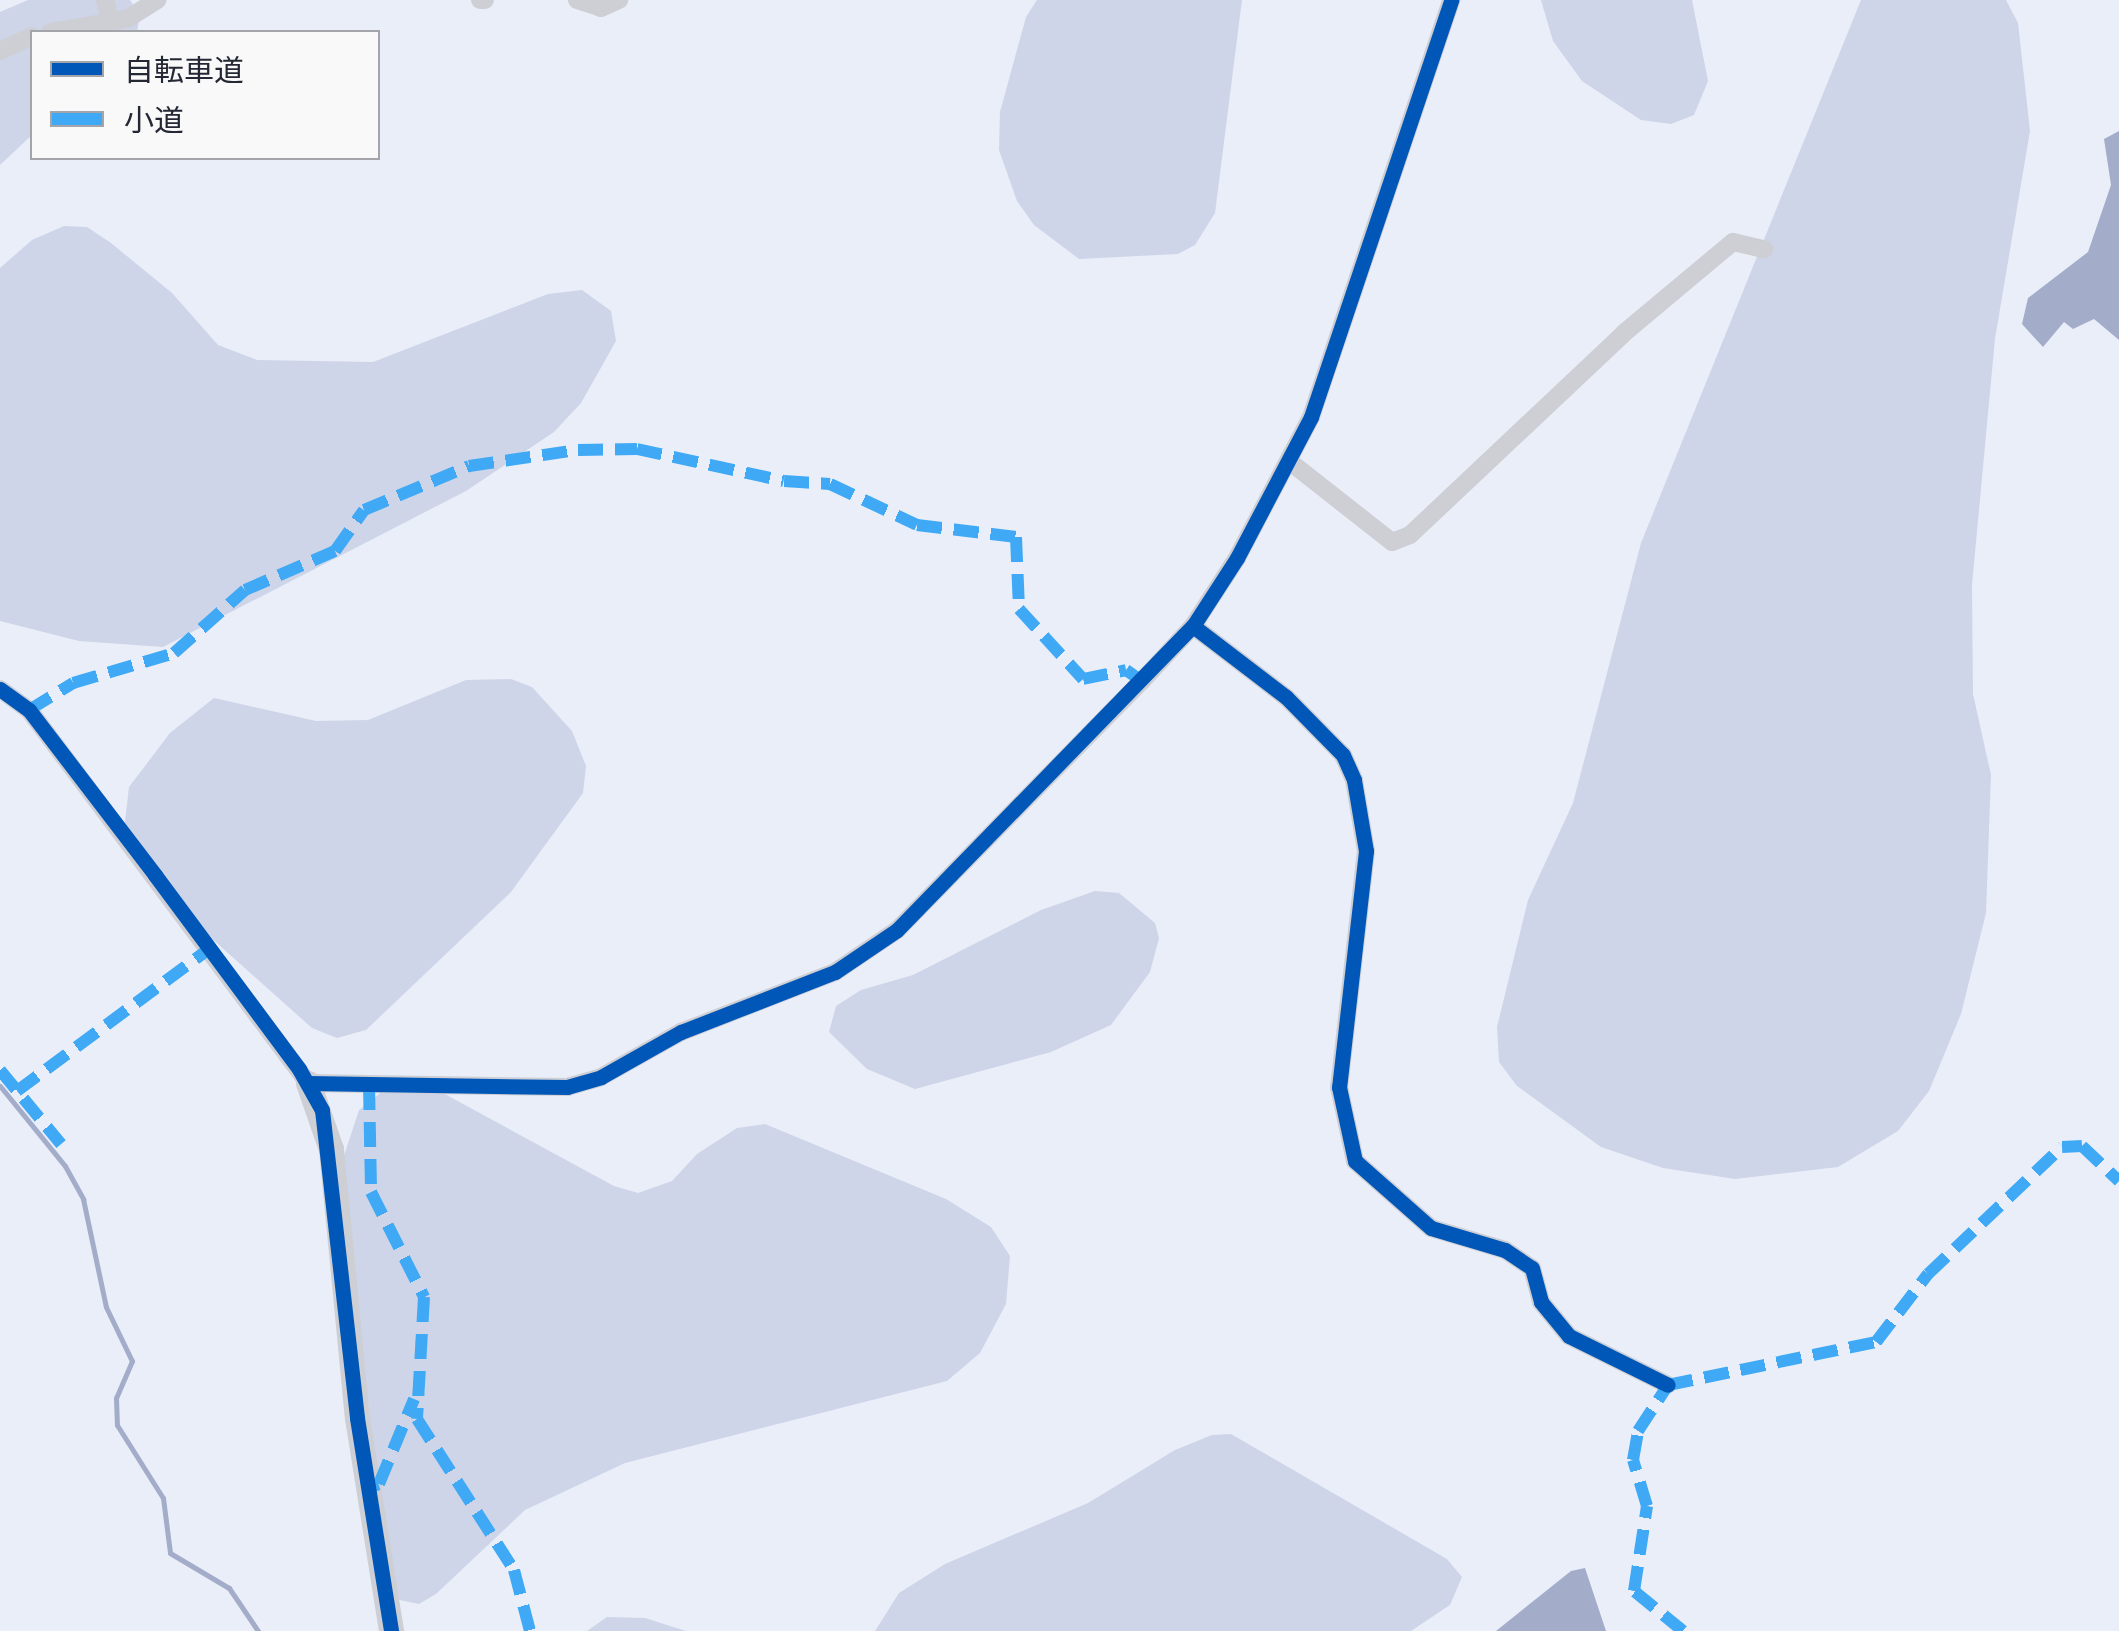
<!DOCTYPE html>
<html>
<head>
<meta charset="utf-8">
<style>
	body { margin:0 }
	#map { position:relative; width:2119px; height:1631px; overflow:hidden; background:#eaeef9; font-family:"Nunito Sans","Noto Sans JP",sans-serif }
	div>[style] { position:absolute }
	.green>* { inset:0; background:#ced5e8 }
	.water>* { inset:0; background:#a3acc9 }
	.stream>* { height:5px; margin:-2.5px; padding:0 2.5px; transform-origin:2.5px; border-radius:2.5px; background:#a3acc9 }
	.street>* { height:18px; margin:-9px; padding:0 9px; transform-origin:9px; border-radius:9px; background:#cecfd4 }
	.secondary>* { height:25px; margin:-12.5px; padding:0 12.5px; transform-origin:12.5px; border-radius:12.5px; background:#cecfd4 }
	.quiet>* { height:12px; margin-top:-6px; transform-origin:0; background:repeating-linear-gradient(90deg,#3fa9f5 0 25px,transparent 0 37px) }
	.cycleway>* { height:15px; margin:-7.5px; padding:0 7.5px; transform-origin:7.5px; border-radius:7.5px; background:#0057b8 }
	span { translate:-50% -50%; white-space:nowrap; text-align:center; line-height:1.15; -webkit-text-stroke:8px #f9f9f9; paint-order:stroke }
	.legend { position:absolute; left:30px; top:30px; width:350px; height:130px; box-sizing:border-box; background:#f9f9f9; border:2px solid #a4a5aa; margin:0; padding:12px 18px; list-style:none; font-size:30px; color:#242834 }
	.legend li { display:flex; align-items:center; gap:20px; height:50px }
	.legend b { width:50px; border:2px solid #a4a5aa }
</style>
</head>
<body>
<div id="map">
	<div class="green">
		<i style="clip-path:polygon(28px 0,130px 0,140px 15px,137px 32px,32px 32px,32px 135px,0 165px,0 12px)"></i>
		<i style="clip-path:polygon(1037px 0,1242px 0,1215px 213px,1195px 245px,1178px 254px,1079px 259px,1034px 225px,1017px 201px,999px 150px,1000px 112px,1026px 17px)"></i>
		<i style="clip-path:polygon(1541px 0,1692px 0,1708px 81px,1694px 115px,1671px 124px,1641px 120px,1582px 81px,1553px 41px)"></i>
		<i style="clip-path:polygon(1861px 0,2006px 0,2018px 23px,2030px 131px,1995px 339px,1972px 585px,1973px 694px,1991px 775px,1986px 913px,1961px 1014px,1929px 1091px,1898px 1131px,1838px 1167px,1735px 1179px,1663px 1168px,1601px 1147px,1517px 1086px,1499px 1062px,1497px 1027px,1528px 900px,1573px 803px,1641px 543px)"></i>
		<i style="clip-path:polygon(64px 226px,87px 227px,111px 243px,172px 293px,218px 345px,257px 360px,373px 362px,548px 294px,582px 290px,611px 311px,616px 341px,581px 403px,554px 432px,466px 491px,163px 647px,79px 641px,0 621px,0 268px,32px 240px)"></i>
		<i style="clip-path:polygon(511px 679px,532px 687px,572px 731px,586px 766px,583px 793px,511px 892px,366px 1030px,337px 1038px,312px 1028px,155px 888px,124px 830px,129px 787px,170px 733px,214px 698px,316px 721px,368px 720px,466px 680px)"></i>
		<i style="clip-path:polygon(1095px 891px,1119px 893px,1155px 923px,1159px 938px,1150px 972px,1111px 1025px,1051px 1052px,915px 1089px,867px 1069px,829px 1032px,836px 1006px,861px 990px,913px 975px,1041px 910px)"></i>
		<i style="clip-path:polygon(397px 1080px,430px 1086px,614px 1186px,638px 1193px,672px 1181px,697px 1154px,737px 1128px,765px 1124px,946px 1199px,991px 1227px,1010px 1256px,1006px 1304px,980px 1353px,947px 1381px,625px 1463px,525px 1510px,436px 1594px,419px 1604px,390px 1598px,341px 1165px,359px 1110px)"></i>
		<i style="clip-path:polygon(1231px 1434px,1447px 1559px,1462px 1577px,1450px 1605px,1411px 1631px,875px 1631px,899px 1593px,945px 1564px,1088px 1503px,1175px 1450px,1212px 1435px)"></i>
		<i style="clip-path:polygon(607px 1617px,645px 1618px,686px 1631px,587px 1631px)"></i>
	</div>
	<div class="water">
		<i style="clip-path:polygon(2119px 131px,2119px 340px,2094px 319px,2073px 329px,2064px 322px,2043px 347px,2022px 324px,2028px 298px,2088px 252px,2111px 185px,2104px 139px)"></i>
		<i style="clip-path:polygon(1585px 1568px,1606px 1631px,1496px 1631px,1571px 1571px)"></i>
	</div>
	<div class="stream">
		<i style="left:0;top:1086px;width:103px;rotate:50.9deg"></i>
		<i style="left:65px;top:1166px;width:38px;rotate:61deg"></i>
		<i style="left:83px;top:1199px;width:110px;rotate:78deg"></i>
		<i style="left:106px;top:1307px;width:60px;rotate:64.3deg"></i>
		<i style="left:132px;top:1361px;width:40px;rotate:113.4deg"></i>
		<i style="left:116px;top:1398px;width:27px;rotate:88deg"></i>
		<i style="left:117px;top:1425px;width:86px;rotate:57.8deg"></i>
		<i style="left:163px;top:1498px;width:55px;rotate:82.7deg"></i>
		<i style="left:170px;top:1553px;width:69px;rotate:30.7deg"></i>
		<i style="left:229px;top:1588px;width:52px;rotate:56deg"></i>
	</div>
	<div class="street">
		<i style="left:105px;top:0;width:23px;rotate:77deg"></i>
		<i style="left:480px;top:0;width:5px"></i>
		<i style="left:577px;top:0;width:25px;rotate:18deg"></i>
		<i style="left:601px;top:8px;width:20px;rotate:-24deg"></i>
		<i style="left:50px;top:32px;width:78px;rotate:-9.6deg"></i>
		<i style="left:127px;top:19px;width:36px;rotate:-32deg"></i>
		<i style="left:0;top:51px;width:35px;rotate:-25deg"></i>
		<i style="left:1289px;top:461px;width:131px;rotate:38.2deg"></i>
		<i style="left:1392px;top:542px;width:19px;rotate:-21deg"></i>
		<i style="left:1410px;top:535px;width:294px;rotate:-43.3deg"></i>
		<i style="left:1624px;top:333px;width:142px;rotate:-39.9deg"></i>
		<i style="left:1733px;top:242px;width:32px;rotate:13deg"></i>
		<i style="left:1193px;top:626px;width:117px;rotate:37.4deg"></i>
		<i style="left:1286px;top:697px;width:81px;rotate:45.5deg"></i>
		<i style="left:1343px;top:755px;width:27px;rotate:66deg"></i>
		<i style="left:1354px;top:780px;width:72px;rotate:80.4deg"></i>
		<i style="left:1366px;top:851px;width:238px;rotate:96.5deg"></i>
		<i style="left:1339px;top:1087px;width:76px;rotate:77.8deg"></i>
		<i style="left:1355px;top:1161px;width:101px;rotate:41.4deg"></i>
		<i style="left:1431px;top:1228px;width:77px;rotate:16.6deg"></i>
		<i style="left:1505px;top:1250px;width:32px;rotate:34deg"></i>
		<i style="left:1532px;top:1268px;width:35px;rotate:75deg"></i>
		<i style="left:1541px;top:1302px;width:44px;rotate:50.5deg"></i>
		<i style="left:1569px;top:1336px;width:110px;rotate:26.3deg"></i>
		<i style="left:0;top:689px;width:36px;rotate:36deg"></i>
		<i style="left:29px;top:710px;width:466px;rotate:53.2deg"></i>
		<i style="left:308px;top:1083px;width:259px;rotate:0.9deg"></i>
		<i style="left:567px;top:1087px;width:35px;rotate:-16deg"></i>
		<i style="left:601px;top:1077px;width:92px;rotate:-29.4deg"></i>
		<i style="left:681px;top:1032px;width:165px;rotate:-21.3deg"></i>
		<i style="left:835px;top:972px;width:75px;rotate:-34.1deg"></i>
		<i style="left:897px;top:930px;width:349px;rotate:-45.5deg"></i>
		<i style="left:1142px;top:681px;width:75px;rotate:-47.2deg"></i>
		<i style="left:1193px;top:626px;width:81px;rotate:-57.1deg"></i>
		<i style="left:1237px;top:558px;width:159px;rotate:-62.3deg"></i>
		<i style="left:1311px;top:417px;width:440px;rotate:-71.4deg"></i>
	</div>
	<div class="secondary">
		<i style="left:308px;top:1083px;width:70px;rotate:70.8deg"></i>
		<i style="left:331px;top:1149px;width:270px;rotate:84.5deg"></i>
		<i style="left:357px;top:1418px;width:216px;rotate:80.9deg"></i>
	</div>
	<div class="quiet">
		<i style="left:29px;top:710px;width:52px;rotate:-31.5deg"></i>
		<i style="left:73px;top:683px;width:105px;rotate:-16.5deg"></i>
		<i style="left:174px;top:653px;width:95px;rotate:-41.6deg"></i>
		<i style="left:245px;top:590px;width:98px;rotate:-23.4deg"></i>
		<i style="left:335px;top:551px;width:50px;rotate:-54.7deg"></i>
		<i style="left:364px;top:510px;width:114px;rotate:-22.7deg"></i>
		<i style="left:469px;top:466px;width:110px;rotate:-8.4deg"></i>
		<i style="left:578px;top:450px;width:59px;rotate:-1deg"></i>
		<i style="left:637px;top:449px;width:150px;rotate:12.3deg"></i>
		<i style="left:784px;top:481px;width:46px;rotate:3.7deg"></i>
		<i style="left:830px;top:484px;width:96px;rotate:25.2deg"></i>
		<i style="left:917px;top:525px;width:100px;rotate:6.9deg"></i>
		<i style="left:1016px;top:537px;width:72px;rotate:87.6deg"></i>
		<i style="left:1019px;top:609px;width:95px;rotate:47.6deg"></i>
		<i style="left:1083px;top:679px;width:44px;rotate:-11.8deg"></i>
		<i style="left:1126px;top:670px;width:19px;rotate:35deg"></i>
		<i style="left:0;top:1070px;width:96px;rotate:50.5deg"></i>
		<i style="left:369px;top:1085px;width:107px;rotate:88.9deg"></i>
		<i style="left:371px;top:1192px;width:118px;rotate:63.2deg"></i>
		<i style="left:424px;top:1297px;width:122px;rotate:93.3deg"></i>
		<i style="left:417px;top:1419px;width:179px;rotate:57.3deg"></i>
		<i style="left:514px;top:1570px;width:63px;rotate:75.3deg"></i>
		<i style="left:17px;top:1091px;width:239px;rotate:-36.5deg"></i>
		<i style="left:370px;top:1487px;width:9px;rotate:-18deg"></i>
		<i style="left:379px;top:1484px;width:92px;rotate:-67.6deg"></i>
		<i style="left:1683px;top:1631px;width:63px;rotate:-140.8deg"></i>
		<i style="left:1634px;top:1591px;width:86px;rotate:-81.3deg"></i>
		<i style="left:1647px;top:1506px;width:48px;rotate:-106.9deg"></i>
		<i style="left:1633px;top:1460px;width:29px;rotate:-80deg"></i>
		<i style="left:1638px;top:1431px;width:55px;rotate:-56.9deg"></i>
		<i style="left:1668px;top:1385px;width:212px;rotate:-11.7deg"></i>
		<i style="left:1876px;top:1342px;width:86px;rotate:-52.6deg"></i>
		<i style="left:1928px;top:1274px;width:185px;rotate:-43.5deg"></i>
		<i style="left:2062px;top:1147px;width:20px;rotate:-3deg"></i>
		<i style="left:2082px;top:1146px;width:51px;rotate:43.4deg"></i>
	</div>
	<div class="cycleway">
		<i style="left:1193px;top:626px;width:117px;rotate:37.4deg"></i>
		<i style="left:1286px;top:697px;width:81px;rotate:45.5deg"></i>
		<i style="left:1343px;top:755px;width:27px;rotate:66deg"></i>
		<i style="left:1354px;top:780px;width:72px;rotate:80.4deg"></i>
		<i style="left:1366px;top:851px;width:238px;rotate:96.5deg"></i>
		<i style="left:1339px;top:1087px;width:76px;rotate:77.8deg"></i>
		<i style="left:1355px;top:1161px;width:101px;rotate:41.4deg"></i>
		<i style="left:1431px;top:1228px;width:77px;rotate:16.6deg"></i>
		<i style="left:1505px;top:1250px;width:32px;rotate:34deg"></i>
		<i style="left:1532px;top:1268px;width:35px;rotate:75deg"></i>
		<i style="left:1541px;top:1302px;width:44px;rotate:50.5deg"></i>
		<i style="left:1569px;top:1336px;width:110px;rotate:26.3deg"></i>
		<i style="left:0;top:689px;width:36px;rotate:36deg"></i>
		<i style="left:29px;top:710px;width:208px;rotate:52.6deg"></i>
		<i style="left:155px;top:875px;width:242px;rotate:53.4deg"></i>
		<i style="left:299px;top:1069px;width:47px;rotate:60.7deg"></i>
		<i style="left:322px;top:1110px;width:310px;rotate:83.5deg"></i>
		<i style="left:357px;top:1418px;width:216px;rotate:80.9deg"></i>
		<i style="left:308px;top:1083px;width:259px;rotate:0.9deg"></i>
		<i style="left:567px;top:1087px;width:35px;rotate:-16deg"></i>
		<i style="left:601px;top:1077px;width:92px;rotate:-29.4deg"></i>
		<i style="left:681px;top:1032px;width:165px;rotate:-21.3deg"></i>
		<i style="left:835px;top:972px;width:75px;rotate:-34.1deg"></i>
		<i style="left:897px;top:930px;width:424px;rotate:-45.8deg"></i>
		<i style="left:1193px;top:626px;width:81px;rotate:-57.1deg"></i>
		<i style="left:1237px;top:558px;width:159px;rotate:-62.3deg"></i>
		<i style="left:1311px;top:417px;width:440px;rotate:-71.4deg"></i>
	</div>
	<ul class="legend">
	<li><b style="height:12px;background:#0057b8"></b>自転車道</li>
	<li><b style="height:12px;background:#3fa9f5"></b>小道</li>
	</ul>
</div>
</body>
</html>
